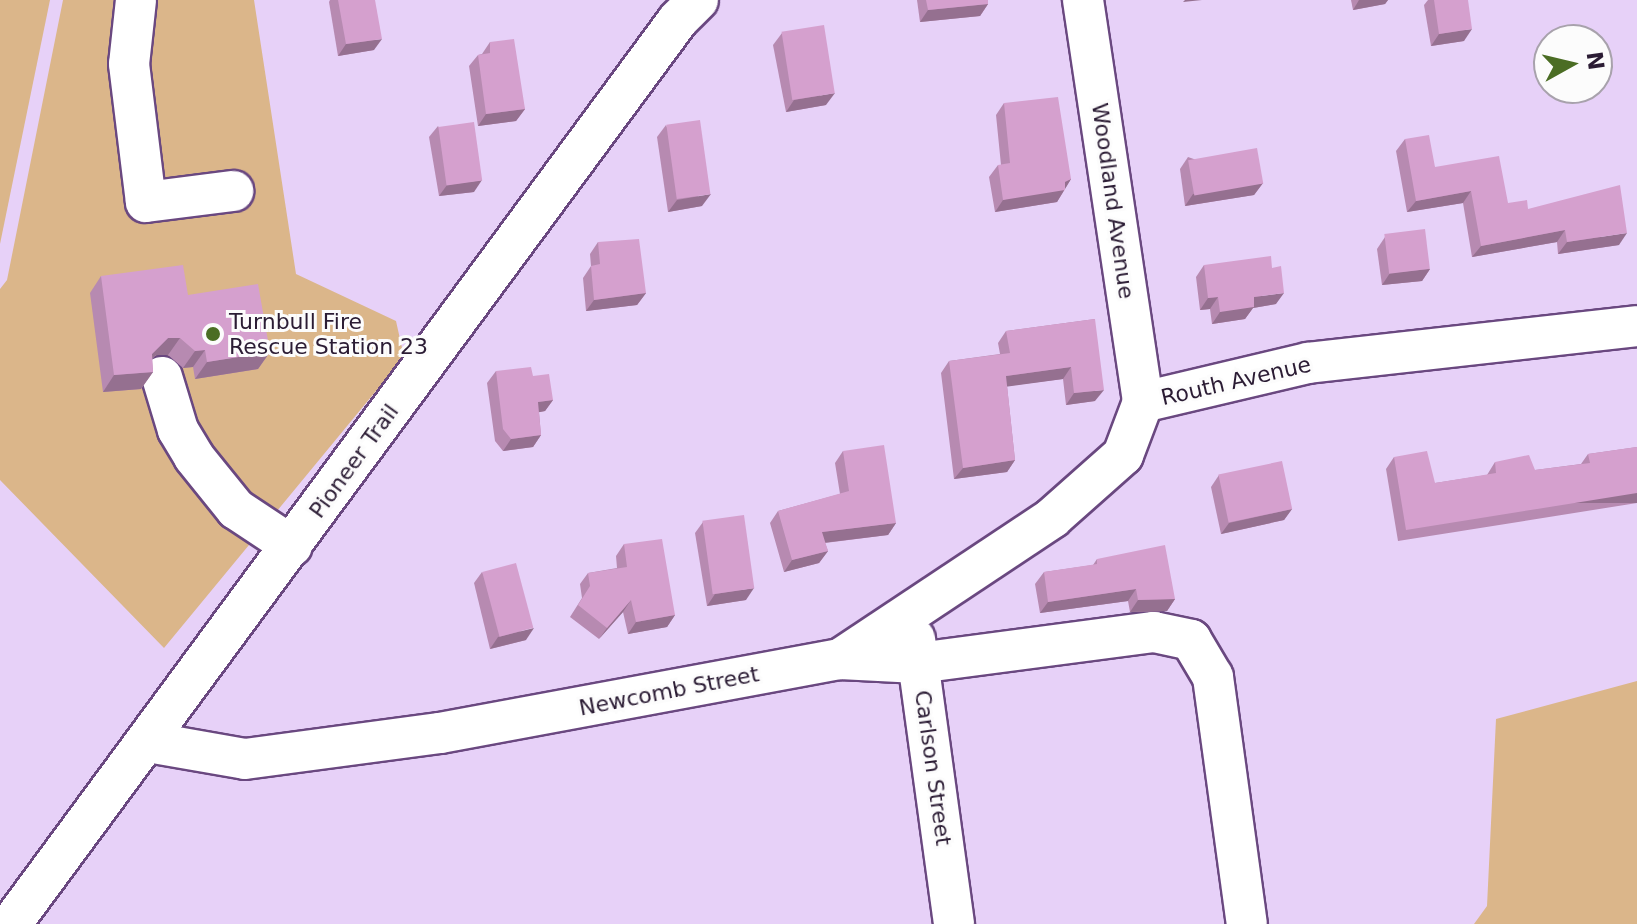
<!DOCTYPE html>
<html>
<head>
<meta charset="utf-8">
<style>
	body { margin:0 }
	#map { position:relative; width:1637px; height:924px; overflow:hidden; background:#e7d1f8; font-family:"DejaVu Sans",sans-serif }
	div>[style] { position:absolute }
	.green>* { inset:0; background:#dbb68a }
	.roads { filter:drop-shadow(2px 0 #6a4880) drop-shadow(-2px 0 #6a4880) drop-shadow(0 2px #6a4880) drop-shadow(0 -2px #6a4880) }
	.minor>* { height:40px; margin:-20px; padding:0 20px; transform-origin:20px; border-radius:20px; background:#fff }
	.wall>* { inset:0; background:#b78ab1 }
	.shaded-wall>* { inset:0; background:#957090; transform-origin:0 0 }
	.building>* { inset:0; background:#d5a0ce; transform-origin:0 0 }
	.dots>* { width:22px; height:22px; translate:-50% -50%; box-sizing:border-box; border:4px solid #fcfcfc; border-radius:50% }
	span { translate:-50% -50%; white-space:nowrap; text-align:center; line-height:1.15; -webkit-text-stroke:6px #fcfcfc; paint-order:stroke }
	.street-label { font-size:22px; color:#2b1c34 }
	.poi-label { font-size:22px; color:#2b1c34 }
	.left { translate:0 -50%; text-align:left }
	.north { position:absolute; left:1533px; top:24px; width:80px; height:80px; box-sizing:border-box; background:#fcfcfc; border:2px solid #a8a2ac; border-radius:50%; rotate:82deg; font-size:22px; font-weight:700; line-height:32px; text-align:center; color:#2b1c34 }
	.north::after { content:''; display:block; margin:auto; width:28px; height:36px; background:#4b6d24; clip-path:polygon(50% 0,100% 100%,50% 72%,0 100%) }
</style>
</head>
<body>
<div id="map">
	<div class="green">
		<i style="clip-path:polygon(0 0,50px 0,0 244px)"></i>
		<i style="clip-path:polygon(63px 0,254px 0,296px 274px,396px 321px,404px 357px,164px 648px,0 480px,0 289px,7px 280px)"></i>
		<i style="clip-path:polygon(1637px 681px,1637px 924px,1474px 924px,1487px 906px,1496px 719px)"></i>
	</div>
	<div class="roads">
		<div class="minor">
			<i style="left:136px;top:0;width:64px;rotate:96.2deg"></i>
			<i style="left:129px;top:64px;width:139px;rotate:83deg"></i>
			<i style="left:146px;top:202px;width:88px;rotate:-7.2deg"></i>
			<i style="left:1083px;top:0;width:406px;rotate:81.5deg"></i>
			<i style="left:162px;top:377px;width:55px;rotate:73.2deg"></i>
			<i style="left:178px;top:430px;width:31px;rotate:59deg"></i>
			<i style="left:194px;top:457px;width:67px;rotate:51.1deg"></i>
			<i style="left:236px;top:509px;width:67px;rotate:33.5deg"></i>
			<i style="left:915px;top:639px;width:288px;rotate:82.2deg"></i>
			<i style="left:840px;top:659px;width:255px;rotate:-33.6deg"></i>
			<i style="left:1052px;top:518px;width:95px;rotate:-41.6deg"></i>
			<i style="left:1123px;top:455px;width:57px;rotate:-69.3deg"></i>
			<i style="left:1143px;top:402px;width:170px;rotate:-13.3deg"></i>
			<i style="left:1308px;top:363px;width:331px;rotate:-6.4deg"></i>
			<i style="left:148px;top:742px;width:98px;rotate:9.9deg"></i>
			<i style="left:245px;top:759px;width:197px;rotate:-7.6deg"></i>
			<i style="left:440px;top:733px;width:407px;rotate:-10.5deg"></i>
			<i style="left:840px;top:659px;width:78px;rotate:2.9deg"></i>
			<i style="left:918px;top:663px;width:238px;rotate:-7.5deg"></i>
			<i style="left:1154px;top:632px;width:38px;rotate:12deg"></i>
			<i style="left:1191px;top:640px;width:43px;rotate:59.3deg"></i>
			<i style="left:1213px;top:677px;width:249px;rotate:82.2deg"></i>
			<i style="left:11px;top:924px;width:1123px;rotate:-53.58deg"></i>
			<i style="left:678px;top:20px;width:28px;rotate:-45deg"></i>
		</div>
	</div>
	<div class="wall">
		<i style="clip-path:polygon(330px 0,375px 0,374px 50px,338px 56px,329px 2px)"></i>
		<i style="clip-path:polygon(917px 0,988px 0,988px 4px,980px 16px,920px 22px)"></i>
		<i style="clip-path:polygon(1351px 0,1388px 0,1385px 4px,1353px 10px)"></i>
		<i style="clip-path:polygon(1428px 0,1468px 0,1464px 41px,1431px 46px,1424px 5px)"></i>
		<i style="clip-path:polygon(782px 33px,826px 105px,786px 112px,773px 45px)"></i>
		<i style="clip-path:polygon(490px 42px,525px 109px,516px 121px,478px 126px,469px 66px,478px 55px,482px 54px)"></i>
		<i style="clip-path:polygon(1004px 103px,1071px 179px,1057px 202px,995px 212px,989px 177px,998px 165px,1001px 165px,996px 115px)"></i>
		<i style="clip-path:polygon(666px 125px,702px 206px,668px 212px,657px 137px)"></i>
		<i style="clip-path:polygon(438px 126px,474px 192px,439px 196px,429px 137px)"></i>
		<i style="clip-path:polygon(1405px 139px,1435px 167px,1508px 203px,1528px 209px,1619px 245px,1558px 254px,1557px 242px,1472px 257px,1463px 203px,1407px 212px,1396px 151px)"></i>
		<i style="clip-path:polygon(1188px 157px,1263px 183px,1254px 195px,1185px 206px,1180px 169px)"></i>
		<i style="clip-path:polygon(1385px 237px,1430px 269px,1422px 281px,1382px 285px,1377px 249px)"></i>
		<i style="clip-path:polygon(598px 242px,646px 293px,637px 305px,586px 311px,583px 278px,591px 266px,590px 254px)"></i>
		<i style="clip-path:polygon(1204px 265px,1276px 304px,1253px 308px,1245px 319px,1212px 324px,1210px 309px,1200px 310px,1196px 277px)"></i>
		<i style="clip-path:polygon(101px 276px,188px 295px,270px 352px,258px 369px,195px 379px,193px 367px,183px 368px,168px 355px,156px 355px,152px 359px,153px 372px,141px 389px,103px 392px,90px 293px)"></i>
		<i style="clip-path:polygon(1095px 319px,1095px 401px,1066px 405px,1063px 379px,1007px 386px,1015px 460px,1007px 472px,954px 479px,941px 373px,949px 361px,1000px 354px,998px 343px,1006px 331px)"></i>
		<i style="clip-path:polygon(496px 371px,533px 376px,553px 400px,545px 411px,539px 412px,541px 435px,533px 447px,503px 451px,495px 441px,487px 383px)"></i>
		<i style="clip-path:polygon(1637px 447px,1637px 503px,1398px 541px,1386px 469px,1394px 457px,1435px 483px,1487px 475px,1495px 462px,1535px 470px,1581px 464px,1588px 454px)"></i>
		<i style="clip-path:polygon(843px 451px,896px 523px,888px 535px,825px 543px,828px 551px,819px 563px,784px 572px,770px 523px,778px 511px,840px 494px,835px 463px)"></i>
		<i style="clip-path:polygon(1219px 475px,1292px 509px,1284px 520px,1221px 534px,1211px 487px)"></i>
		<i style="clip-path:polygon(703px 522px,746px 600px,707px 606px,695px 533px)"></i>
		<i style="clip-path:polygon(624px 544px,675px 615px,667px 627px,628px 634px,623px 612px,599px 639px,570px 617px,582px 598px,580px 584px,588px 573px,617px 568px,616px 556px)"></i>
		<i style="clip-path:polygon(1097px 559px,1175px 599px,1167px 611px,1130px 612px,1128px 601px,1040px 613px,1035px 584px,1044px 572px,1093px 565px)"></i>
		<i style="clip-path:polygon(482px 572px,526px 640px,490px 649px,474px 583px)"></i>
	</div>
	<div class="shaded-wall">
		<i style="clip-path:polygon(1185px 0,1202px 0,1183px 2px)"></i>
		<i style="clip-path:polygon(1359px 0,1388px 0,1385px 4px,1353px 10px)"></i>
		<i style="clip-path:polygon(988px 4px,980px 16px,920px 22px,928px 10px)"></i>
		<i style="clip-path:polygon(1472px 29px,1464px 41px,1431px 46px,1439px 34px)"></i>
		<i style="clip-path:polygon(382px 39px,374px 50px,338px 56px,346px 44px)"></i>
		<i style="clip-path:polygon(835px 93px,826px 105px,786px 112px,794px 100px)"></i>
		<i style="clip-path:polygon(525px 109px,516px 121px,478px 126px,486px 114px)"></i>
		<i style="clip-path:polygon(1071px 179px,1057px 202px,995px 212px,1003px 200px)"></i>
		<i style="clip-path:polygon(482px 180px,474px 192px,439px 196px,447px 185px)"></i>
		<i style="clip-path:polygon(1263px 183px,1254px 195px,1185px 206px,1193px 194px)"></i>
		<i style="clip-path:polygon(1471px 191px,1463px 203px,1407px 212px,1416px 201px)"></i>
		<i style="clip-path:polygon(711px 194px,702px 206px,668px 212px,677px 200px)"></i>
		<i style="clip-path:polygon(1565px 230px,1557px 242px,1472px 257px,1481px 246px)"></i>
		<i style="clip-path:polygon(1627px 233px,1619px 245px,1558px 254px,1567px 242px)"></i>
		<i style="clip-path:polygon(1430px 269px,1422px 281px,1382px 285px,1390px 273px)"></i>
		<i style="clip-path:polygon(646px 293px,637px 305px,586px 311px,594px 300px)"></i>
		<i style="clip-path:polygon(1284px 293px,1276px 304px,1253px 308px,1245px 319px,1212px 324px,1220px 312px,1254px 297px)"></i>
		<i style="clip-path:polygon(1218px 297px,1210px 309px,1200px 310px,1208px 298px)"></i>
		<i style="clip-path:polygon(168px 338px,180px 338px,168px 355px,156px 355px,140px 371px,152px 354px)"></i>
		<i style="clip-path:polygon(205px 350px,193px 367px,183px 368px,195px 351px)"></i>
		<i style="clip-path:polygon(270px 352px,258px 369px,195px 379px,207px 362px)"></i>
		<i style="clip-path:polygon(1071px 367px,1063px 379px,997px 388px,1006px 376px)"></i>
		<i style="clip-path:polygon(153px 372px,141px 389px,103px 392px,114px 375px)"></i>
		<i style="clip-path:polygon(1104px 390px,1095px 401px,1066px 405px,1074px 393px)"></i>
		<i style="clip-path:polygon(553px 400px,545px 411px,530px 414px,538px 402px)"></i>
		<i style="clip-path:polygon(541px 435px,533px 447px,503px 451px,511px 439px)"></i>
		<i style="clip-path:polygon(1015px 460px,1007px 472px,954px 479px,963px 468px)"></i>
		<i style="left:1637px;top:493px;width:10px;height:234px;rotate:90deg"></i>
		<i style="clip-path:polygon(1292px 509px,1284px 520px,1221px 534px,1229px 523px)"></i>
		<i style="clip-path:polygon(896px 523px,888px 535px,814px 544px,822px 532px)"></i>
		<i style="clip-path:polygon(828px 551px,819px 563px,784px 572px,792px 560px)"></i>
		<i style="clip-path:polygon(754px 588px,746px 600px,707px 606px,715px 594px)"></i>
		<i style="clip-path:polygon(1136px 589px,1128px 601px,1040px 613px,1048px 602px)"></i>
		<i style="clip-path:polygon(1175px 599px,1167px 611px,1130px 612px,1138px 600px)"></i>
		<i style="clip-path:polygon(631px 600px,623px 612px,599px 639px,607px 628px)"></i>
		<i style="clip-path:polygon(675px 615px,667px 627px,628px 634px,636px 622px)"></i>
		<i style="clip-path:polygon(534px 628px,526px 640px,490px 649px,498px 637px)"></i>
	</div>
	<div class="building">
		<i style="clip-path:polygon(338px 0,375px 0,382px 39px,346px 44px)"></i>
		<i style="clip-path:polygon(926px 0,988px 0,988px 4px,928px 10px)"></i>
		<i style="clip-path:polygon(1434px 0,1468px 0,1472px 29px,1439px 34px)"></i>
		<i style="left:824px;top:25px;width:69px;height:43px;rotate:81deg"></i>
		<i style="clip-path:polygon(514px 39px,525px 109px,486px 114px,478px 55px,490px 53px,490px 42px)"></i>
		<i style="clip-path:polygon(1058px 97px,1071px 179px,1065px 182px,1065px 190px,1003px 200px,998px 165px,1010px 163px,1004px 103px)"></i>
		<i style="left:700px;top:120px;width:75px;height:34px;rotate:82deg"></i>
		<i style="left:474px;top:122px;width:59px;height:36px;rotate:82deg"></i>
		<i style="clip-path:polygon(1429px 135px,1435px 167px,1499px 156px,1508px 203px,1527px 200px,1528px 209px,1620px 185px,1627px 233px,1567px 242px,1565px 230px,1481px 246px,1471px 191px,1416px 201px,1405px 139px)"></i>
		<i style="left:1257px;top:148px;width:36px;height:70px;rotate:80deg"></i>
		<i style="left:1425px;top:229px;width:40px;height:41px;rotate:83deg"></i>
		<i style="clip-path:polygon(639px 239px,646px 293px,594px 300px,591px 266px,600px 264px,598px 242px)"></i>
		<i style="clip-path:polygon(1271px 256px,1272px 268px,1281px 266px,1284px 293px,1254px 297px,1254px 307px,1220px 312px,1218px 297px,1208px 298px,1204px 265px)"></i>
		<i style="clip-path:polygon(183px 265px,188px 295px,258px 284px,270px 352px,207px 362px,205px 350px,195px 351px,180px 338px,168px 338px,152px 354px,153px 372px,114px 375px,101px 276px)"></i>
		<i style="clip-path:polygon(1095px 319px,1104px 390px,1074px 393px,1071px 367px,1006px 376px,1015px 460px,963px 468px,949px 361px,1010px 353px,1006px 331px)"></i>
		<i style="clip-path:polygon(531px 367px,533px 376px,549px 374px,553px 400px,538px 402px,541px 435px,511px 439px,503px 429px,496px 371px)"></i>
		<i style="clip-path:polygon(884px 445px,896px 523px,822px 532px,828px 551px,792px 560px,778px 511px,849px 491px,843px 451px)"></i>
		<i style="clip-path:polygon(1637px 447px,1637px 493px,1406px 530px,1394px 457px,1427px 451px,1435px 483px,1496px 473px,1495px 462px,1529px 455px,1535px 470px,1590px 463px,1588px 454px)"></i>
		<i style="left:1282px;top:461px;width:49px;height:65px;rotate:78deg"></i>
		<i style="left:744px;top:515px;width:74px;height:42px;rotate:82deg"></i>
		<i style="clip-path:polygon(662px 539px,675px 615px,636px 622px,631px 600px,607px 628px,578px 605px,590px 586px,588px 573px,627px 567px,624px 544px)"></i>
		<i style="clip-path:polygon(1165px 545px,1175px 599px,1138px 600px,1136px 589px,1048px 602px,1044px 572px,1097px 564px,1097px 559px)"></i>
		<i style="left:516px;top:563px;width:67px;height:35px;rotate:75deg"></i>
	</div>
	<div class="dots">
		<i style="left:213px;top:334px;background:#4b6d24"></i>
	</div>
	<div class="street-label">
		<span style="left:1113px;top:201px;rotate:82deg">Woodland Avenue</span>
		<span style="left:1236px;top:381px;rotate:-13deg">Routh Avenue</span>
		<span style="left:354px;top:461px;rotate:-54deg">Pioneer Trail</span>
		<span style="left:669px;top:691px;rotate:-11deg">Newcomb Street</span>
		<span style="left:933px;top:768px;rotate:82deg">Carlson Street</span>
	</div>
	<div class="poi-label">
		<span class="left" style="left:229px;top:334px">Turnbull Fire<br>Rescue Station 23</span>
	</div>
	<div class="north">N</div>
</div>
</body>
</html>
